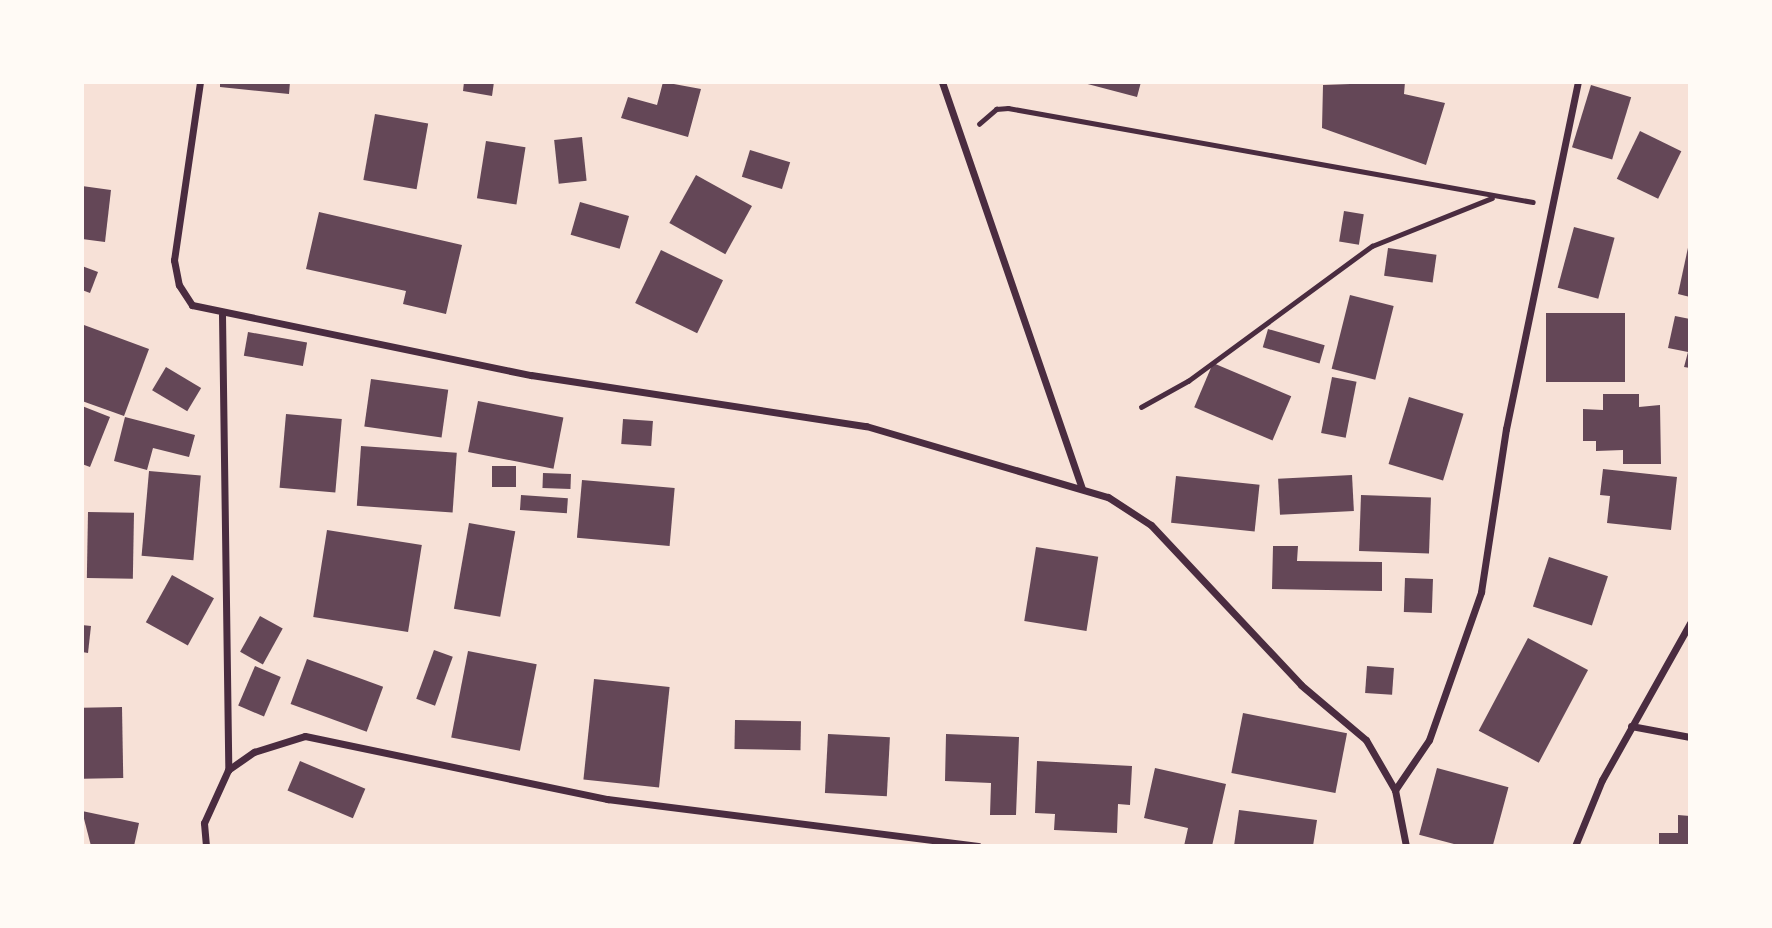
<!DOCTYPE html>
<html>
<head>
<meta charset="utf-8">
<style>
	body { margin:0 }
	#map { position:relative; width:1772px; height:928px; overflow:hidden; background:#f7e1d7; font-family:"Fira Sans Condensed",sans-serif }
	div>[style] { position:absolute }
	.building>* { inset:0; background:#644757; transform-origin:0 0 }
	.path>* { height:4.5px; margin:-2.25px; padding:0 2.25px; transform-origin:2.25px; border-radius:2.25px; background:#4a2c40 }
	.minor>* { height:7px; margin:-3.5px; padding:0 3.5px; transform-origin:3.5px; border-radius:3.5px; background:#4a2c40 }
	span { translate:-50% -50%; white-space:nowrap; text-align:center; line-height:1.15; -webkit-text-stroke:5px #fffaf5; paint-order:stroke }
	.frame { position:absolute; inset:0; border:84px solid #fffaf5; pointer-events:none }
</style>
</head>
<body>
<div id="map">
	<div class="building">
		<i style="clip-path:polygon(220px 82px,290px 82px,289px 94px,220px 87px)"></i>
		<i style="clip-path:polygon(464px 82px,494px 82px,492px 96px,463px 91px)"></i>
		<i style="clip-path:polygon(663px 82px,701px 89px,688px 137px,621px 118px,628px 97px,657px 105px)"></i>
		<i style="clip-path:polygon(1080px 82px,1141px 82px,1137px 97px)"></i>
		<i style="clip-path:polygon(1405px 82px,1404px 94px,1445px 103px,1426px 165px,1322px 128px,1323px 85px)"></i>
		<i style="left:1591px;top:85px;width:42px;height:65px;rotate:17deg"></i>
		<i style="left:375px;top:114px;width:54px;height:67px;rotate:10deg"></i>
		<i style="left:1640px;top:131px;width:46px;height:53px;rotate:26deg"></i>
		<i style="left:582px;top:137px;width:44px;height:28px;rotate:84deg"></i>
		<i style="left:486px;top:141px;width:40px;height:58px;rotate:9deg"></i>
		<i style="left:750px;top:150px;width:42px;height:28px;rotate:17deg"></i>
		<i style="left:696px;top:175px;width:64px;height:55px;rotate:29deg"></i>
		<i style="clip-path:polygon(82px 186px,111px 190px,105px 242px,82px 239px)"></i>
		<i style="left:580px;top:202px;width:51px;height:34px;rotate:16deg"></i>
		<i style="left:1344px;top:211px;width:20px;height:31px;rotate:9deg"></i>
		<i style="clip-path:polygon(319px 212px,462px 245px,446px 314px,403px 304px,406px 291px,306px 269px)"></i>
		<i style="left:1574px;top:227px;width:42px;height:63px;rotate:15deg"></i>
		<i style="clip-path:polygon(1689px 243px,1690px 243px,1690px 297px,1678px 294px)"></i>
		<i style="left:1388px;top:248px;width:49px;height:28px;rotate:8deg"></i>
		<i style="left:661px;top:250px;width:69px;height:59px;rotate:26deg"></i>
		<i style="clip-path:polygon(82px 266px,98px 272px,90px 293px,82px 290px)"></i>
		<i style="left:1350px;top:295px;width:45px;height:76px;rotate:14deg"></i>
		<i style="left:1546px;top:313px;width:79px;height:69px"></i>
		<i style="clip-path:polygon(1675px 316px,1690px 319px,1690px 368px,1684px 367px,1688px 352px,1668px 348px)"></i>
		<i style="clip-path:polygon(84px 325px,149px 349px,124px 416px,82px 401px)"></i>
		<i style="left:1268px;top:329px;width:59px;height:19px;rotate:16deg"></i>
		<i style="left:248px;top:332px;width:60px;height:24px;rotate:10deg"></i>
		<i style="left:1213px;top:363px;width:85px;height:48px;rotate:23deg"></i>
		<i style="left:166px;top:367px;width:41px;height:27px;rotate:31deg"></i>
		<i style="left:1332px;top:377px;width:25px;height:57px;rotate:11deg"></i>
		<i style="left:371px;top:379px;width:78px;height:48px;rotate:8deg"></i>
		<i style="clip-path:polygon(1603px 394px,1639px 394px,1639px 407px,1660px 405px,1661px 464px,1623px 464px,1623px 450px,1596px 451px,1596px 441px,1583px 441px,1583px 409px,1603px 410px)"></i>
		<i style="left:1409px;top:397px;width:57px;height:70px;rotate:17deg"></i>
		<i style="left:478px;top:401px;width:87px;height:52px;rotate:11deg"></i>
		<i style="clip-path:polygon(82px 406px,110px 417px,90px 467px,82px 464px)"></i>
		<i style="left:286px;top:414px;width:56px;height:74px;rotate:5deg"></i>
		<i style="clip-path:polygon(125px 417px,195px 435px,189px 457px,153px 448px,147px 470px,114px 461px)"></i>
		<i style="left:623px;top:419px;width:30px;height:25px;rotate:4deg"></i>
		<i style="left:361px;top:446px;width:96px;height:60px;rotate:4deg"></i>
		<i style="left:492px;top:466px;width:24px;height:21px"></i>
		<i style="clip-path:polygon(1603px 469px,1677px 477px,1671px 530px,1607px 523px,1610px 496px,1600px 495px)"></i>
		<i style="left:149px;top:471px;width:52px;height:85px;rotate:5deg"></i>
		<i style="left:543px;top:473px;width:28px;height:15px;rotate:2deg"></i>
		<i style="left:1352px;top:475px;width:36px;height:74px;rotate:87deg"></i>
		<i style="left:1176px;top:476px;width:84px;height:47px;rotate:6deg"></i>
		<i style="left:582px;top:480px;width:93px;height:58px;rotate:5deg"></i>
		<i style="left:521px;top:495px;width:47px;height:15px;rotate:4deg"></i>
		<i style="left:1361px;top:495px;width:70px;height:56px;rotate:2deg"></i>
		<i style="left:88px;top:512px;width:46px;height:66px;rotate:1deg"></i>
		<i style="left:469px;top:523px;width:47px;height:87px;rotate:10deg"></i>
		<i style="left:327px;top:530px;width:96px;height:88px;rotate:9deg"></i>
		<i style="clip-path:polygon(1273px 546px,1298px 546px,1297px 561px,1382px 562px,1382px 591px,1272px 589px)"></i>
		<i style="left:1036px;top:547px;width:63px;height:75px;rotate:9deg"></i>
		<i style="left:1549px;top:557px;width:62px;height:52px;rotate:18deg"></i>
		<i style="left:172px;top:575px;width:48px;height:54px;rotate:29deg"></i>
		<i style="left:1405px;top:578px;width:28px;height:34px;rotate:2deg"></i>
		<i style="left:260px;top:616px;width:26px;height:41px;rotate:29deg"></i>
		<i style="clip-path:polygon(82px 625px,91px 626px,88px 653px,82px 652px)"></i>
		<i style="left:1528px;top:638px;width:68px;height:105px;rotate:28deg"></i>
		<i style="left:434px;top:650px;width:20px;height:52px;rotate:20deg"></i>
		<i style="left:468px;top:651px;width:70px;height:88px;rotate:11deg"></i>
		<i style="left:307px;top:659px;width:81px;height:48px;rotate:20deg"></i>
		<i style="left:255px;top:666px;width:28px;height:43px;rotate:23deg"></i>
		<i style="left:1367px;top:666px;width:27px;height:27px;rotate:4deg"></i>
		<i style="left:594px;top:679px;width:76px;height:101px;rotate:6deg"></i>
		<i style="left:122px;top:707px;width:71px;height:40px;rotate:89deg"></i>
		<i style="left:1243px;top:713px;width:106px;height:61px;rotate:11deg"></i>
		<i style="left:735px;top:720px;width:66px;height:29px;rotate:1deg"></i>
		<i style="left:828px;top:734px;width:62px;height:59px;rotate:3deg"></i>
		<i style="clip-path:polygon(946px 734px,1019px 737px,1016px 815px,990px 815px,991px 783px,945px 781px)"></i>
		<i style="left:300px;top:761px;width:71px;height:32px;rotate:23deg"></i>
		<i style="clip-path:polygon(1037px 761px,1132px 766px,1130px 805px,1118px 804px,1117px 833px,1054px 830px,1055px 814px,1035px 813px)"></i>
		<i style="clip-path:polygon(1155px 768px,1226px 784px,1212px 846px,1184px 846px,1188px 828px,1144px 818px)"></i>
		<i style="left:1437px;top:768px;width:74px;height:69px;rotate:15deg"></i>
		<i style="clip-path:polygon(1239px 810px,1317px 820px,1313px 846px,1234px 846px)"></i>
		<i style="clip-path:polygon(82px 811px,139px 823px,134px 846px,91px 846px)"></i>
		<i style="clip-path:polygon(1678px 815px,1690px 816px,1690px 846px,1659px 846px,1659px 833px,1678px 833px)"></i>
	</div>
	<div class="path">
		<i style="left:979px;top:124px;width:23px;rotate:-41deg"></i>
		<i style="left:996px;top:109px;width:12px;rotate:-5deg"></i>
		<i style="left:1008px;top:108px;width:533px;rotate:10.15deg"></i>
		<i style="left:1141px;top:407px;width:54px;rotate:-29deg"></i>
		<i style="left:1188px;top:381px;width:228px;rotate:-36.3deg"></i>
		<i style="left:1372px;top:246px;width:129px;rotate:-21.8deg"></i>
	</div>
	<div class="minor">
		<i style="left:200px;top:82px;width:180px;rotate:98.3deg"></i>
		<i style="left:174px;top:260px;width:25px;rotate:79deg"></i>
		<i style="left:179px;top:285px;width:24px;rotate:57deg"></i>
		<i style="left:192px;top:305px;width:346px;rotate:11.7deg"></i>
		<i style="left:531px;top:375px;width:339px;rotate:8.7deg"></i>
		<i style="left:866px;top:426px;width:252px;rotate:16.4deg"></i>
		<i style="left:1108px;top:497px;width:51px;rotate:33.1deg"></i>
		<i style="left:1151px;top:525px;width:219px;rotate:46.8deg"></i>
		<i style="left:1301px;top:685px;width:85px;rotate:40.2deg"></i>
		<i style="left:1366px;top:740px;width:58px;rotate:59.9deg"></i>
		<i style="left:1395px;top:790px;width:57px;rotate:78.9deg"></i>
		<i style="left:942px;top:82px;width:429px;rotate:71deg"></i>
		<i style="left:222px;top:315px;width:455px;rotate:89.2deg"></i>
		<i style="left:1631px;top:726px;width:60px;rotate:10.6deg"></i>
		<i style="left:1395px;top:790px;width:60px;rotate:-55.8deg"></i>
		<i style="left:1429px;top:740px;width:157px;rotate:-70.6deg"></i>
		<i style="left:1481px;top:592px;width:165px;rotate:-81.3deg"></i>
		<i style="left:1506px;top:429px;width:354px;rotate:-78.3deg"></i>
		<i style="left:206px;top:846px;width:23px;rotate:-95deg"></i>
		<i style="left:204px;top:823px;width:58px;rotate:-65.6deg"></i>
		<i style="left:228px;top:770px;width:32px;rotate:-35deg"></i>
		<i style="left:254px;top:752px;width:53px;rotate:-17.4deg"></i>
		<i style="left:305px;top:736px;width:309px;rotate:11.8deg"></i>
		<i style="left:607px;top:799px;width:374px;rotate:7.2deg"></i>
		<i style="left:1575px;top:846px;width:71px;rotate:-67.8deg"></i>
		<i style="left:1602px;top:780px;width:180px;rotate:-60.7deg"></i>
	</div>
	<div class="frame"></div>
</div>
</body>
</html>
